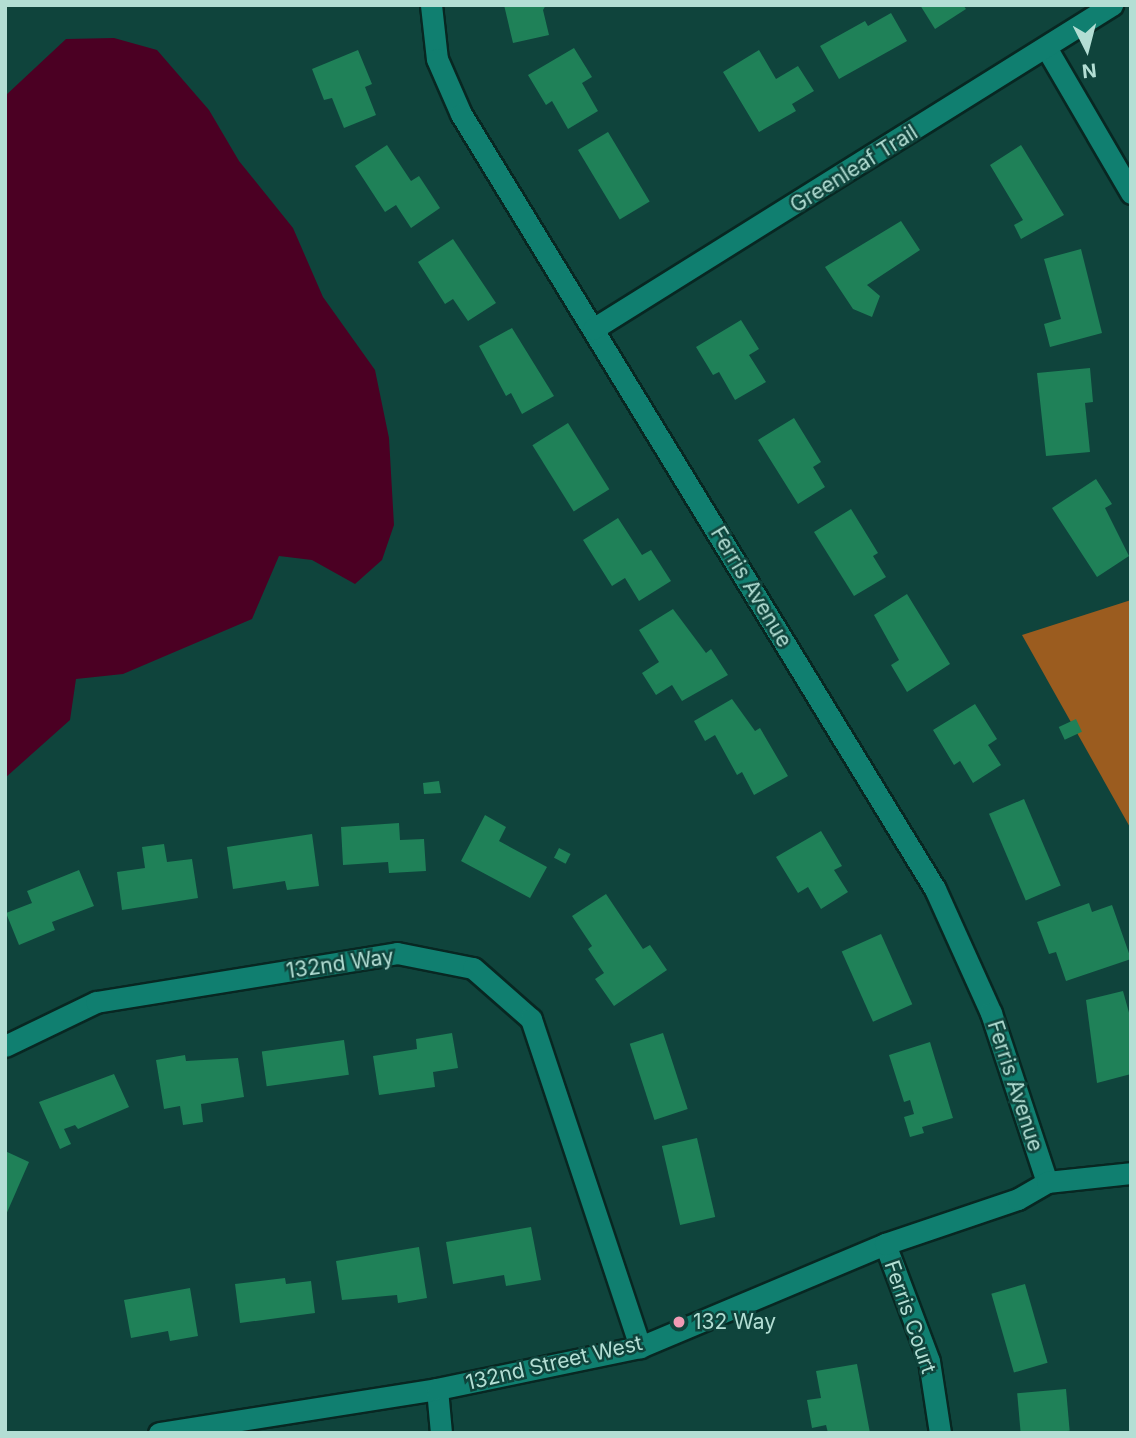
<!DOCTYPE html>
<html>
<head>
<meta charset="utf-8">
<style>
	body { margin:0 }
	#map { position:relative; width:1136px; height:1438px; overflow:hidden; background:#0f443c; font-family:Inter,sans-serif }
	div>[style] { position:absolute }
	.forest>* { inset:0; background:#9b5c1f }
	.water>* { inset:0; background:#4b0023 }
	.building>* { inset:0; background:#1f8158; transform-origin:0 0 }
	.roads { filter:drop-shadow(2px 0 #082722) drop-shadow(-2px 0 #082722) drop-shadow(0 2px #082722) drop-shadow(0 -2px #082722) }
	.minor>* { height:21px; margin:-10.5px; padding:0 10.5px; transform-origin:10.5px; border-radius:10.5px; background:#107f70 }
	.tertiary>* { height:21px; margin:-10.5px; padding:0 10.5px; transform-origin:10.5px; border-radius:10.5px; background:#107f70 }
	.dots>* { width:19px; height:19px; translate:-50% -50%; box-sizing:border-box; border:4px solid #0f443c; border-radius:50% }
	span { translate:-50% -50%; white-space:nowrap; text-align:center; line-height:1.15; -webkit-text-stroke:5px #0f443c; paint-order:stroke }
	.street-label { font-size:21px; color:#b3ded4 }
	.poi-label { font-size:21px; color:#b3ded4 }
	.left { translate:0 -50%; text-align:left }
	.frame { position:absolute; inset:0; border:7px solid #b3ded4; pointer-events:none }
	.north { position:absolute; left:1052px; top:14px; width:70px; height:70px; -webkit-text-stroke:5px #0f443c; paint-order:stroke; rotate:174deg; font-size:19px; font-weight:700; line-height:28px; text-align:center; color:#b3ded4 }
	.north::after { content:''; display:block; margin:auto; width:24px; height:32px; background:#b3ded4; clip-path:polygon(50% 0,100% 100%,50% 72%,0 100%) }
</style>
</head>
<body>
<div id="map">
	<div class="forest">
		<i style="clip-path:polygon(1131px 600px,1131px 829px,1022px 635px)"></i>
	</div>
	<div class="water">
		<i style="clip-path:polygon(114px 38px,157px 50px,209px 110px,239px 161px,293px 228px,323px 297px,375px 370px,389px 438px,394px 525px,382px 560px,355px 584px,312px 560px,279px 556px,252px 619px,123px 674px,76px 679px,70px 720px,5px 778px,5px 96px,66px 39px)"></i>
	</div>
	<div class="building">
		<i style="clip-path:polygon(504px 5px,546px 5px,543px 10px,549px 35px,513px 43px)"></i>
		<i style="clip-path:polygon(920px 5px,963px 5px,966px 9px,935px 29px)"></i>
		<i style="clip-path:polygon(891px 13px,907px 41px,839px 79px,820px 46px,865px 21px,868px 26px)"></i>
		<i style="clip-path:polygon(574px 48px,592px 77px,582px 83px,598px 111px,568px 129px,552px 101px,546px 105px,528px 75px)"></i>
		<i style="clip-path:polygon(358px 50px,372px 84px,365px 87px,376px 115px,344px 128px,332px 98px,324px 100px,312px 69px)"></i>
		<i style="clip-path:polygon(759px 50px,776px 79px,798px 66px,814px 91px,792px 104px,796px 111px,759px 132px,723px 72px)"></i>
		<i style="left:608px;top:132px;width:81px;height:35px;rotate:59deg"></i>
		<i style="clip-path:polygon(387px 145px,411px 181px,419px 176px,440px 208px,411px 228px,396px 205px,385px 212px,355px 166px)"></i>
		<i style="clip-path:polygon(1021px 145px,1064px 215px,1021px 239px,1014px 225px,1023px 220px,990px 165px)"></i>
		<i style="clip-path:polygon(901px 221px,920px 250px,867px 285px,880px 296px,872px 317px,853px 309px,825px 267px)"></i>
		<i style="clip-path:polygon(453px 239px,496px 303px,468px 321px,453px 299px,445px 304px,418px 262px)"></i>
		<i style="clip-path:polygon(1081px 249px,1102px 333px,1050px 347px,1044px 324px,1061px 319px,1044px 259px)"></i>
		<i style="clip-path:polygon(741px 320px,759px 349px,749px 355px,766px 382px,735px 400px,719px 372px,713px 375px,696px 347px)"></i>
		<i style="clip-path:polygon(512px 328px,554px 396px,522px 414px,511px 393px,506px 396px,479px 346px)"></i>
		<i style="clip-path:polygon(1090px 368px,1093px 402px,1085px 403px,1090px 452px,1046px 456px,1037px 373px)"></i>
		<i style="clip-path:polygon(794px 418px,821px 462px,813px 467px,825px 487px,798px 504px,758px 440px)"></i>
		<i style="left:568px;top:423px;width:78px;height:42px;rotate:58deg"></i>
		<i style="clip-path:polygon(1096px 479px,1112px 504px,1105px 508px,1129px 556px,1097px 577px,1052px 508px)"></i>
		<i style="clip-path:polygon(851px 509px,878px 553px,873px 556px,886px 577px,854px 596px,814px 532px)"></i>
		<i style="clip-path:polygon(618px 518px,642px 555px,651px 550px,671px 581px,639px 601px,625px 578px,612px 586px,583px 540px)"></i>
		<i style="clip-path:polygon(907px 594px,950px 664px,907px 692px,891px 665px,899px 660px,874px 615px)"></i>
		<i style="clip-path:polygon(673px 609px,706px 653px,711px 649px,728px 675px,682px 701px,672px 685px,656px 695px,642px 673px,659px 662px,639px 630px)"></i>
		<i style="clip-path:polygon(732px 699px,755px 731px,760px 728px,788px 776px,754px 795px,742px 772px,737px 775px,715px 735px,705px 741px,694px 721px)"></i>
		<i style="clip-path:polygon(975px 704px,997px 739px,988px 745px,1001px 765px,973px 783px,960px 761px,954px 765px,933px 730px)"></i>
		<i style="left:1076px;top:719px;width:14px;height:19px;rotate:65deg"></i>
		<i style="clip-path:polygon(439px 781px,441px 793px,424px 794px,423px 783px)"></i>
		<i style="left:1024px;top:799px;width:94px;height:38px;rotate:67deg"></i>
		<i style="clip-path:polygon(485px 815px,506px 827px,499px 841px,547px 867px,530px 898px,461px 861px)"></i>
		<i style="clip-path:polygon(399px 823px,400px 840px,424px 839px,426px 871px,389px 873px,388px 862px,343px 865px,341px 827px)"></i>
		<i style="clip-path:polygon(821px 831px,842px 866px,834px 870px,848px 892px,821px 909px,808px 887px,798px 893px,776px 857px)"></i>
		<i style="clip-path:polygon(312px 834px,319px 886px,287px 890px,285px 881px,233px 889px,227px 847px)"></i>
		<i style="clip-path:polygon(164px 844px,167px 862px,192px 859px,198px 898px,122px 910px,117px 872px,145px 868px,142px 847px)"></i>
		<i style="left:559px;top:848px;width:13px;height:11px;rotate:27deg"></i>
		<i style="clip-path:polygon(79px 870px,94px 906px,52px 922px,55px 930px,19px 945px,6px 913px,32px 903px,27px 891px)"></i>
		<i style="clip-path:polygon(606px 894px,643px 949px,650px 945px,667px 970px,614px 1006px,595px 979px,604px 973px,588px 949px,592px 946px,572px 916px)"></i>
		<i style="clip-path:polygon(1089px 903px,1092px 912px,1112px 905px,1131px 959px,1066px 981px,1056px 952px,1049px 954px,1037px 922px)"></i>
		<i style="left:881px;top:934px;width:77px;height:43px;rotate:66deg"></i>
		<i style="clip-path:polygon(1123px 991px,1131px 1020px,1131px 1074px,1097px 1083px,1086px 1000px)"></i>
		<i style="clip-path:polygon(452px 1033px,458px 1068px,433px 1072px,435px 1087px,379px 1095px,373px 1056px,417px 1049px,416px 1039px)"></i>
		<i style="left:663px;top:1033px;width:80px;height:35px;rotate:72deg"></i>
		<i style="left:344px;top:1040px;width:35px;height:83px;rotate:82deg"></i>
		<i style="clip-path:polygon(930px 1042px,953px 1118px,922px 1127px,924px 1133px,910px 1137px,904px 1117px,914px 1114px,910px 1100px,904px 1102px,889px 1055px)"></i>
		<i style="clip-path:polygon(185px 1055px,186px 1061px,238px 1058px,244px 1097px,201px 1104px,203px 1122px,183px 1125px,180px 1106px,164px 1109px,156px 1060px)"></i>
		<i style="clip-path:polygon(114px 1074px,129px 1107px,78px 1129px,75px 1125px,64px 1129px,71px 1144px,60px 1149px,39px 1102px)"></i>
		<i style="left:697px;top:1138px;width:81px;height:36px;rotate:77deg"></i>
		<i style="clip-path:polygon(5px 1151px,29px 1162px,5px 1217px)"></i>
		<i style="clip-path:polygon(531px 1227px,541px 1280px,506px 1286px,504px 1275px,453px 1284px,446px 1242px)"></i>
		<i style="clip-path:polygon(419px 1247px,427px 1298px,398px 1303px,397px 1295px,342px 1300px,336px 1261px)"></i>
		<i style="clip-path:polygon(285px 1278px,286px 1284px,311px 1281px,315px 1313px,240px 1323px,235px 1284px)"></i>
		<i style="left:1025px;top:1284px;width:82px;height:35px;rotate:74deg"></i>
		<i style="clip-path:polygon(190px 1288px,198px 1336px,170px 1341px,168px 1331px,131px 1338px,124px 1300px)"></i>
		<i style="clip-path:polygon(857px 1364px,870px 1433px,828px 1433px,826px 1425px,812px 1428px,807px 1400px,821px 1398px,816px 1371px)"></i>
		<i style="left:1066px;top:1389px;width:42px;height:49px;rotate:85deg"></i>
	</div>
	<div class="roads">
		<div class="minor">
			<i style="left:431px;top:5px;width:54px;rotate:83.7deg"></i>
			<i style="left:437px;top:59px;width:60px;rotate:66.4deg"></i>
			<i style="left:461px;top:114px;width:908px;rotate:58.55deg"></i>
			<i style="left:935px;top:889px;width:136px;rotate:65.7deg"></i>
			<i style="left:991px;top:1013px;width:178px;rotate:71.7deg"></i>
			<i style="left:1047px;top:49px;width:167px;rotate:59.7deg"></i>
			<i style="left:593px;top:329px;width:612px;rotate:-31.98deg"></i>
			<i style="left:5px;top:1046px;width:101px;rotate:-25.8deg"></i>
			<i style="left:96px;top:1002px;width:305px;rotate:-9.2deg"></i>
			<i style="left:397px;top:953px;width:77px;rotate:11.2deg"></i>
			<i style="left:473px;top:968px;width:77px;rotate:41.3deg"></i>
			<i style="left:531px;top:1019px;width:346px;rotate:71.6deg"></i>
			<i style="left:885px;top:1244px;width:125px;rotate:69.4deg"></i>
			<i style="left:929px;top:1361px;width:73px;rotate:81.3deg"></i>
			<i style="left:437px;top:1389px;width:44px;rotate:84.8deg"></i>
		</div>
		<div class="tertiary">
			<i style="left:159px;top:1433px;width:281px;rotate:-9deg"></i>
			<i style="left:437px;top:1389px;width:207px;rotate:-11.7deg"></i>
			<i style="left:640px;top:1347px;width:266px;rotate:-22.8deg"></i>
			<i style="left:885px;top:1244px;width:140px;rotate:-18.7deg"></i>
			<i style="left:1018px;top:1199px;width:34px;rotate:-30deg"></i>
			<i style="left:1047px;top:1182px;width:84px;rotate:-6.1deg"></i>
		</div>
	</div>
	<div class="dots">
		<i style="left:679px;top:1322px;background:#f19ab4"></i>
	</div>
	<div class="street-label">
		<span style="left:854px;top:169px;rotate:-32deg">Greenleaf Trail</span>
		<span style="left:751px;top:587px;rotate:59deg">Ferris Avenue</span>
		<span style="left:340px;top:964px;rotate:-8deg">132nd Way</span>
		<span style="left:1015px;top:1086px;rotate:72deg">Ferris Avenue</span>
		<span style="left:910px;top:1317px;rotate:71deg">Ferris Court</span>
		<span style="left:554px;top:1363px;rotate:-13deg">132nd Street West</span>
	</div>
	<div class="poi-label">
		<span class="left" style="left:693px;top:1322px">132 Way</span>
	</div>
	<div class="frame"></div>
	<div class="north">N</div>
</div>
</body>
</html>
